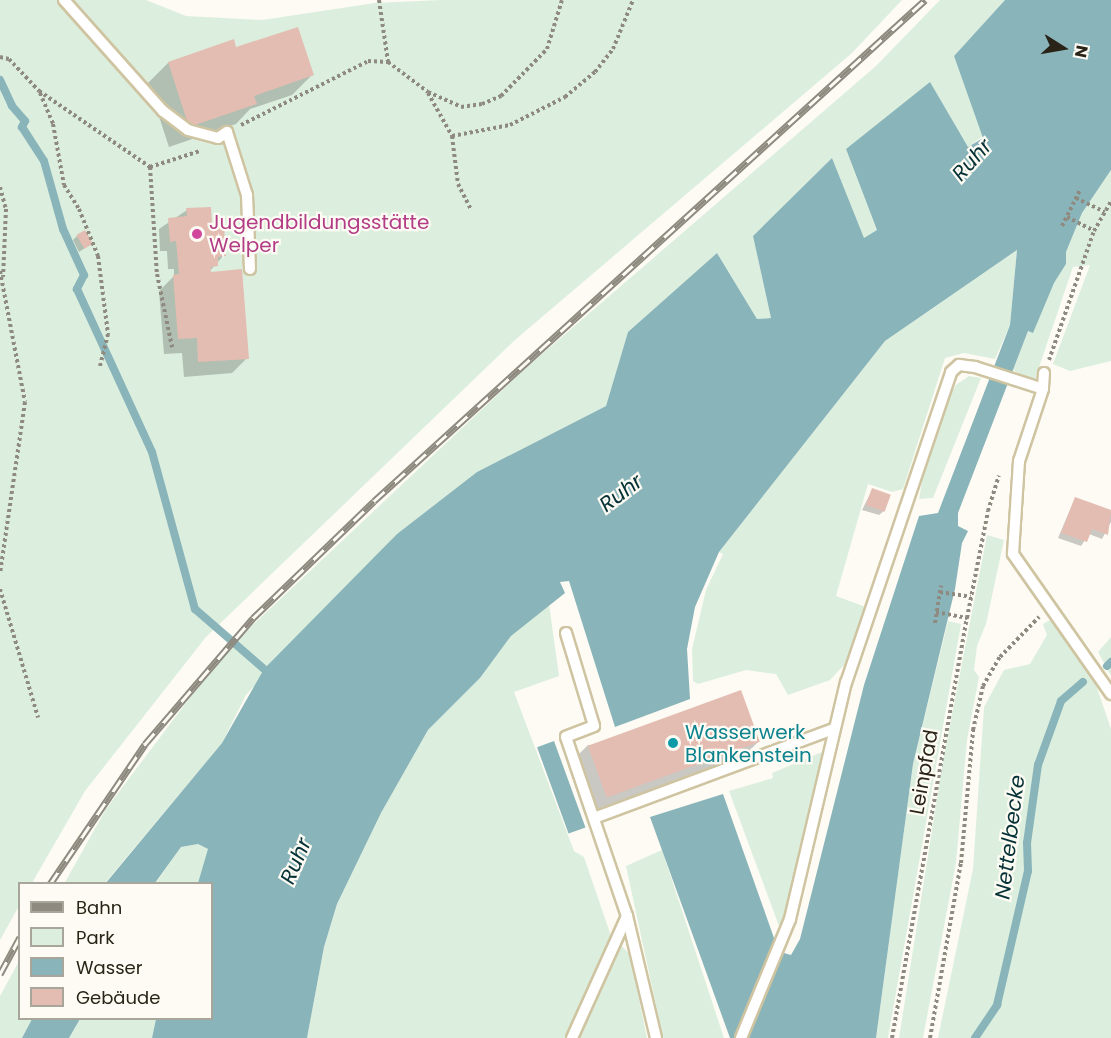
<!DOCTYPE html>
<html>
<head>
<meta charset="utf-8">
<style>
	body { margin:0 }
	#map { position:relative; width:1111px; height:1038px; overflow:hidden; background:#fdfbf3; font-family:Poppins,sans-serif }
	div>[style] { position:absolute }
	.green>* { inset:0; background:#dcefde }
	.water>* { inset:0; background:#89b4ba; transform-origin:0 0 }
	.shadow>* { inset:0; background:#0003 }
	.stream>* { height:8px; margin:-4px; padding:0 4px; transform-origin:4px; border-radius:4px; background:#89b4ba }
	.building>* { inset:0; background:#e3bdb2; transform-origin:0 0 }
	.path>* { height:4px; margin-top:-2px; transform-origin:0; background:repeating-linear-gradient(90deg,#8e8a80 0 3px,transparent 0 6px) }
	.roads { filter:drop-shadow(2px 0 #cfc4a1) drop-shadow(-2px 0 #cfc4a1) drop-shadow(0 2px #cfc4a1) drop-shadow(0 -2px #cfc4a1) }
	.service>* { height:10px; margin:-5px; padding:0 5px; transform-origin:5px; border-radius:5px; background:#fff }
	.rail>* { height:7px; margin-top:-3.5px; transform-origin:0; background:repeating-linear-gradient(90deg,#fdfbf3 0 14px,#8e8a7f 0 28px); box-sizing:border-box; border-block:2px solid #8e8a7f }
	.dots>* { width:16px; height:16px; translate:-50% -50%; box-sizing:border-box; border:3px solid #fdfbf3; border-radius:50% }
	span { translate:-50% -50%; white-space:nowrap; text-align:center; line-height:1.15; -webkit-text-stroke:4.5px #fdfbf3; paint-order:stroke }
	.hotel-label { font-size:20px; color:#b23c85 }
	.left { translate:0 -50%; text-align:left }
	.culture-label { font-size:20px; color:#0d838f }
	.street-label { font-size:20px; color:#292417 }
	.water-label { font-size:21px; color:#063237; font-style:italic }
	.legend { position:absolute; left:18px; top:882px; width:195px; height:138px; box-sizing:border-box; background:#fdfbf3; border:2px solid #a8a59b; margin:0; padding:8px 10px; list-style:none; font-size:18px; color:#292417 }
	.legend li { display:flex; align-items:center; gap:12px; height:30px }
	.legend b { width:30px; border:2px solid #a8a59b }
	.north { position:absolute; left:1033px; top:18px; width:60px; height:60px; -webkit-text-stroke:4px #fdfbf3; paint-order:stroke; rotate:101deg; font-size:16px; font-weight:700; line-height:24px; text-align:center; color:#292417 }
	.north::after { content:''; display:block; margin:auto; width:21px; height:27px; background:#292417; clip-path:polygon(50% 0,100% 100%,50% 72%,0 100%) }
</style>
</head>
<body>
<div id="map">
	<div class="green">
		<i style="clip-path:polygon(0 0,146px 0,186px 16px,262px 20px,375px 3px,442px 0,902px 0,852px 53px,515px 340px,206px 637px,85px 791px,32px 883px,20px 884px,19px 906px,0 940px)"></i>
		<i style="clip-path:polygon(940px 0,1005px 0,954px 56px,983px 136px,968px 147px,930px 83px,846px 149px,877px 230px,864px 239px,832px 158px,753px 236px,771px 318px,757px 319px,717px 253px,628px 332px,606px 406px,477px 472px,397px 534px,246px 695px,222px 743px,105px 883px,64px 884px,106px 809px,225px 651px,527px 367px,876px 66px)"></i>
		<i style="clip-path:polygon(1111px 170px,1111px 361px,1070px 371px,1053px 364px,1090px 265px,1073px 267px,1035px 379px,1024px 377px,1013px 370px,1028px 331px,1033px 332px,1054px 283px,1066px 264px,1066px 252px,1082px 213px)"></i>
		<i style="clip-path:polygon(1017px 250px,1010px 325px,995px 359px,964px 353px,945px 358px,903px 489px,892px 492px,868px 484px,836px 596px,866px 607px,845px 664px,830px 680px,788px 695px,776px 674px,746px 670px,698px 684px,693px 681px,692px 649px,706px 590px,723px 554px,719px 552px,885px 341px)"></i>
		<i style="clip-path:polygon(969px 376px,981px 378px,933px 498px,919px 499px,928px 446px,945px 404px,956px 385px)"></i>
		<i style="clip-path:polygon(987px 535px,1004px 540px,986px 624px,977px 646px,974px 670px,979px 677px,967px 740px,956px 863px,923px 1038px,899px 1038px,943px 761px)"></i>
		<i style="clip-path:polygon(549px 604px,559px 676px,514px 692px,574px 851px,584px 857px,611px 936px,630px 954px,647px 1038px,307px 1038px,324px 947px,337px 904px,381px 813px,428px 730px,480px 678px,511px 636px)"></i>
		<i style="clip-path:polygon(1052px 619px,1095px 682px,1111px 729px,1111px 1038px,938px 1038px,973px 869px,984px 707px,1004px 670px,1030px 664px,1047px 635px,1043px 624px)"></i>
		<i style="clip-path:polygon(948px 621px,961px 624px,888px 1038px,876px 1038px,913px 764px)"></i>
		<i style="clip-path:polygon(1111px 637px,1111px 676px,1098px 652px)"></i>
		<i style="clip-path:polygon(827px 750px,786px 921px,779px 926px,729px 791px,773px 778px,772px 773px)"></i>
		<i style="clip-path:polygon(198px 844px,208px 849px,208px 858px,198px 883px,155px 884px,181px 847px)"></i>
		<i style="clip-path:polygon(662px 850px,724px 1038px,663px 1038px,626px 866px)"></i>
		<i style="clip-path:polygon(19px 961px,20px 1018px,32px 1019px,22px 1038px,0 1038px,0 996px)"></i>
		<i style="clip-path:polygon(80px 1019px,156px 1019px,152px 1038px,69px 1038px)"></i>
	</div>
	<div class="water">
		<i style="clip-path:polygon(1005px 0,1111px 0,1111px 170px,1082px 213px,1066px 252px,1066px 264px,1054px 283px,1033px 333px,1028px 331px,958px 513px,958px 526px,968px 531px,962px 543px,955px 589px,913px 764px,876px 1038px,730px 1038px,650px 817px,723px 794px,774px 938px,784px 953px,791px 955px,800px 939px,864px 685px,919px 516px,938px 513px,1010px 325px,1017px 250px,885px 341px,719px 552px,695px 607px,687px 649px,690px 699px,615px 727px,569px 581px,560px 582px,565px 593px,511px 636px,480px 678px,428px 730px,381px 813px,337px 904px,324px 947px,307px 1038px,152px 1038px,156px 1019px,212px 1018px,212px 884px,198px 883px,208px 849px,198px 844px,181px 847px,155px 883px,105px 884px,222px 743px,264px 669px,397px 534px,477px 472px,606px 406px,628px 332px,717px 253px,757px 319px,771px 318px,753px 236px,832px 158px,864px 238px,877px 230px,846px 149px,930px 82px,968px 147px,983px 138px,954px 56px)"></i>
		<i style="left:554px;top:741px;width:92px;height:18px;rotate:70deg"></i>
		<i style="clip-path:polygon(32px 1019px,32px 1018px,80px 1019px,69px 1038px,22px 1038px)"></i>
	</div>
	<div class="shadow">
		<i style="clip-path:polygon(235px 49px,312px 75px,292px 95px,250px 109px,236px 124px,169px 147px,148px 83px,168px 63px)"></i>
		<i style="clip-path:polygon(187px 210px,210px 227px,224px 255px,207px 274px,247px 358px,232px 373px,184px 377px,182px 353px,164px 354px,159px 291px,174px 276px,174px 269px,168px 269px,167px 251px,160px 251px,159px 229px)"></i>
		<i style="clip-path:polygon(77px 236px,91px 244px,79px 252px,73px 240px)"></i>
		<i style="clip-path:polygon(872px 490px,884px 511px,879px 515px,862px 510px)"></i>
		<i style="clip-path:polygon(1075px 498px,1111px 512px,1111px 522px,1102px 539px,1089px 534px,1081px 546px,1058px 538px)"></i>
		<i style="clip-path:polygon(758px 742px,738px 762px,585px 815px,568px 765px,588px 745px)"></i>
	</div>
	<div class="stream">
		<i style="left:0;top:80px;width:29px;rotate:65deg"></i>
		<i style="left:12px;top:106px;width:20px;rotate:49deg"></i>
		<i style="left:25px;top:121px;width:7px;rotate:117deg"></i>
		<i style="left:22px;top:127px;width:40px;rotate:57.1deg"></i>
		<i style="left:44px;top:161px;width:71px;rotate:74.4deg"></i>
		<i style="left:63px;top:229px;width:51px;rotate:65.5deg"></i>
		<i style="left:84px;top:275px;width:16px;rotate:117deg"></i>
		<i style="left:77px;top:289px;width:179px;rotate:65.3deg"></i>
		<i style="left:152px;top:452px;width:163px;rotate:74.7deg"></i>
		<i style="left:195px;top:609px;width:91px;rotate:41deg"></i>
		<i style="left:1107px;top:666px;width:6px;rotate:-45deg"></i>
		<i style="left:975px;top:1038px;width:40px;rotate:-56deg"></i>
		<i style="left:997px;top:1005px;width:138px;rotate:-77deg"></i>
		<i style="left:1028px;top:871px;width:28px;rotate:-92deg"></i>
		<i style="left:1027px;top:843px;width:79px;rotate:-82deg"></i>
		<i style="left:1038px;top:765px;width:68px;rotate:-70.2deg"></i>
		<i style="left:1061px;top:701px;width:29px;rotate:-41deg"></i>
	</div>
	<div class="building">
		<i style="clip-path:polygon(298px 27px,314px 75px,254px 96px,257px 104px,189px 127px,168px 62px,234px 39px,236px 47px)"></i>
		<i style="clip-path:polygon(211px 207px,212px 226px,224px 225px,226px 256px,218px 257px,218px 266px,211px 267px,211px 272px,242px 269px,249px 359px,198px 362px,197px 338px,178px 339px,173px 275px,179px 274px,176px 241px,170px 242px,168px 218px,187px 216px,186px 208px)"></i>
		<i style="left:85px;top:230px;width:16px;height:10px;rotate:60deg"></i>
		<i style="left:872px;top:488px;width:20px;height:18px;rotate:20deg"></i>
		<i style="clip-path:polygon(1075px 497px,1111px 510px,1108px 535px,1092px 529px,1087px 542px,1061px 533px)"></i>
		<i style="left:741px;top:690px;width:55px;height:163px;rotate:70deg"></i>
	</div>
	<div class="path">
		<i style="left:379px;top:0;width:63px;rotate:81.7deg"></i>
		<i style="left:0;top:57px;width:9px;rotate:13deg"></i>
		<i style="left:9px;top:59px;width:44px;rotate:46.8deg"></i>
		<i style="left:39px;top:91px;width:135px;rotate:34.4deg"></i>
		<i style="left:150px;top:167px;width:107px;rotate:86.3deg"></i>
		<i style="left:157px;top:274px;width:75px;rotate:78.4deg"></i>
		<i style="left:40px;top:93px;width:34px;rotate:67deg"></i>
		<i style="left:53px;top:124px;width:62px;rotate:79.8deg"></i>
		<i style="left:64px;top:185px;width:28px;rotate:58deg"></i>
		<i style="left:79px;top:209px;width:51px;rotate:68deg"></i>
		<i style="left:98px;top:256px;width:79px;rotate:82.7deg"></i>
		<i style="left:108px;top:334px;width:33px;rotate:104deg"></i>
		<i style="left:428px;top:93px;width:49px;rotate:60.8deg"></i>
		<i style="left:452px;top:136px;width:59px;rotate:-10.7deg"></i>
		<i style="left:510px;top:125px;width:62px;rotate:-27deg"></i>
		<i style="left:565px;top:97px;width:39px;rotate:-40deg"></i>
		<i style="left:595px;top:72px;width:29px;rotate:-52deg"></i>
		<i style="left:613px;top:49px;width:53px;rotate:-67.8deg"></i>
		<i style="left:241px;top:125px;width:142px;rotate:-26.7deg"></i>
		<i style="left:368px;top:61px;width:20px;rotate:3deg"></i>
		<i style="left:388px;top:62px;width:50px;rotate:36.9deg"></i>
		<i style="left:428px;top:92px;width:36px;rotate:24deg"></i>
		<i style="left:461px;top:107px;width:21px;rotate:-8deg"></i>
		<i style="left:482px;top:104px;width:21px;rotate:-23deg"></i>
		<i style="left:501px;top:96px;width:66px;rotate:-45.6deg"></i>
		<i style="left:547px;top:49px;width:51px;rotate:-73deg"></i>
		<i style="left:452px;top:136px;width:48px;rotate:82.9deg"></i>
		<i style="left:458px;top:184px;width:28px;rotate:63deg"></i>
		<i style="left:150px;top:167px;width:52px;rotate:-17.7deg"></i>
		<i style="left:0;top:187px;width:23px;rotate:75deg"></i>
		<i style="left:6px;top:209px;width:68px;rotate:92.5deg"></i>
		<i style="left:1076px;top:198px;width:32px;rotate:26deg"></i>
		<i style="left:1067px;top:217px;width:30px;rotate:27deg"></i>
		<i style="left:1062px;top:226px;width:42px;rotate:-63.4deg"></i>
		<i style="left:0;top:271px;width:133px;rotate:79.2deg"></i>
		<i style="left:25px;top:402px;width:173px;rotate:98.3deg"></i>
		<i style="left:1049px;top:360px;width:137px;rotate:-70.8deg"></i>
		<i style="left:1094px;top:231px;width:34px;rotate:-60deg"></i>
		<i style="left:0;top:589px;width:134px;rotate:73.5deg"></i>
		<i style="left:940px;top:592px;width:31px;rotate:9deg"></i>
		<i style="left:936px;top:612px;width:32px;rotate:11deg"></i>
		<i style="left:935px;top:623px;width:38px;rotate:-81deg"></i>
		<i style="left:892px;top:1038px;width:427px;rotate:-79.9deg"></i>
		<i style="left:967px;top:618px;width:109px;rotate:-78.9deg"></i>
		<i style="left:988px;top:511px;width:37px;rotate:-73deg"></i>
		<i style="left:930px;top:1038px;width:178px;rotate:-80deg"></i>
		<i style="left:961px;top:863px;width:134px;rotate:-84.8deg"></i>
		<i style="left:973px;top:730px;width:45px;rotate:-77.2deg"></i>
		<i style="left:983px;top:686px;width:34px;rotate:-60deg"></i>
		<i style="left:1000px;top:657px;width:56px;rotate:-45.7deg"></i>
	</div>
	<div class="roads">
		<div class="service">
			<i style="left:64px;top:0;width:149px;rotate:48.3deg"></i>
			<i style="left:163px;top:111px;width:31px;rotate:37deg"></i>
			<i style="left:188px;top:130px;width:31px;rotate:15deg"></i>
			<i style="left:218px;top:138px;width:11px;rotate:-34deg"></i>
			<i style="left:227px;top:132px;width:66px;rotate:72.4deg"></i>
			<i style="left:247px;top:195px;width:74px;rotate:87.7deg"></i>
			<i style="left:1044px;top:373px;width:16px;rotate:94deg"></i>
			<i style="left:1043px;top:389px;width:76px;rotate:108.4deg"></i>
			<i style="left:1019px;top:461px;width:93px;rotate:93.7deg"></i>
			<i style="left:1013px;top:554px;width:171px;rotate:55deg"></i>
			<i style="left:566px;top:633px;width:97px;rotate:73.2deg"></i>
			<i style="left:594px;top:726px;width:30px;rotate:159deg"></i>
			<i style="left:566px;top:737px;width:189px;rotate:71.2deg"></i>
			<i style="left:627px;top:916px;width:125px;rotate:76.6deg"></i>
			<i style="left:594px;top:818px;width:255px;rotate:-20.4deg"></i>
			<i style="left:572px;top:1038px;width:134px;rotate:-65.7deg"></i>
			<i style="left:741px;top:1038px;width:129px;rotate:-67.6deg"></i>
			<i style="left:790px;top:919px;width:243px;rotate:-76.7deg"></i>
			<i style="left:846px;top:683px;width:328px;rotate:-71.3deg"></i>
			<i style="left:951px;top:372px;width:11px;rotate:-41deg"></i>
			<i style="left:959px;top:365px;width:16px;rotate:7deg"></i>
			<i style="left:975px;top:367px;width:71px;rotate:17.9deg"></i>
		</div>
	</div>
	<div class="rail">
		<i style="left:50px;top:884px;width:169px;rotate:-55.8deg"></i>
		<i style="left:145px;top:744px;width:166px;rotate:-49.4deg"></i>
		<i style="left:253px;top:618px;width:168px;rotate:-44deg"></i>
		<i style="left:374px;top:501px;width:745px;rotate:-42.28deg"></i>
		<i style="left:0;top:974px;width:42px;rotate:-61.6deg"></i>
	</div>
	<div class="dots">
		<i style="left:197px;top:234px;background:#d1479c"></i>
		<i style="left:673px;top:743px;background:#0f9aa8"></i>
	</div>
	<div class="hotel-label">
		<span class="left" style="left:209px;top:234px">Jugendbildungsstätte<br>Welper</span>
	</div>
	<div class="culture-label">
		<span class="left" style="left:685px;top:744px">Wasserwerk<br>Blankenstein</span>
	</div>
	<div class="street-label">
		<span style="left:924px;top:772px;rotate:-80deg">Leinpfad</span>
	</div>
	<div class="water-label">
		<span style="left:972px;top:160px;rotate:-48deg">Ruhr</span>
		<span style="left:621px;top:493px;rotate:-37deg">Ruhr</span>
		<span style="left:1010px;top:837px;rotate:-83deg">Nettelbecke</span>
		<span style="left:296px;top:861px;rotate:-67deg">Ruhr</span>
	</div>
	<ul class="legend">
	<li><b style="height:8px;background:#8e8a7f"></b>Bahn</li>
	<li><b style="height:16px;background:#dcefde"></b>Park</li>
	<li><b style="height:16px;background:#89b4ba"></b>Wasser</li>
	<li><b style="height:16px;background:#e3bdb2"></b>Gebäude</li>
	</ul>
	<div class="north">N</div>
</div>
</body>
</html>
